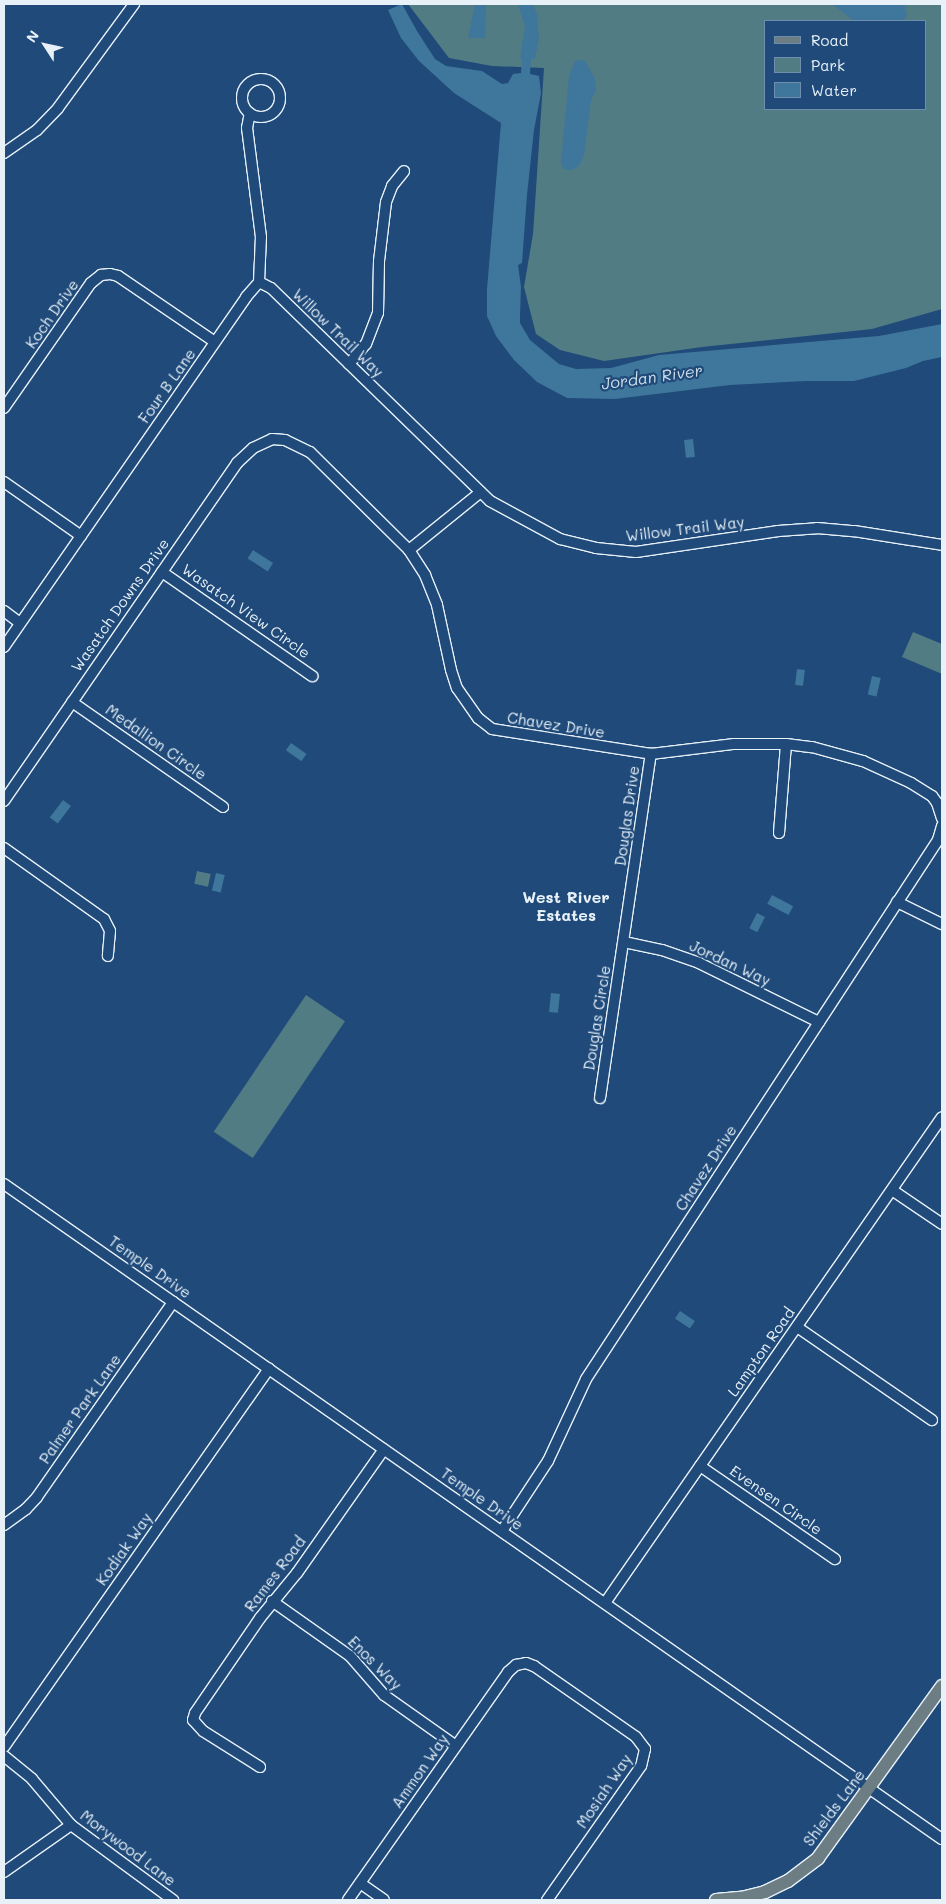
<!DOCTYPE html>
<html>
<head>
<meta charset="utf-8">
<style>
	body { margin:0 }
	#map { position:relative; width:946px; height:1904px; overflow:hidden; background:#1f4a7a; font-family:Mali,sans-serif }
	div>[style] { position:absolute }
	.green>* { inset:0; background:#527c83; transform-origin:0 0 }
	.water>* { inset:0; background:#3f769b; transform-origin:0 0 }
	.roads { filter:drop-shadow(1px 0 #e8f1f8) drop-shadow(-1px 0 #e8f1f8) drop-shadow(0 1px #e8f1f8) drop-shadow(0 -1px #e8f1f8) }
	.minor>* { height:10px; margin:-5px; padding:0 5px; transform-origin:5px; border-radius:5px; background:#1f4a7a }
	.minor>.ring { margin:-5px; padding:0; box-sizing:content-box; background:none; border:10px solid #1f4a7a; border-radius:50% }
	.major>* { height:12px; margin:-6px; padding:0 6px; transform-origin:6px; border-radius:6px; background:#6c7e84 }
	span { translate:-50% -50%; white-space:nowrap; text-align:center; line-height:1.15; -webkit-text-stroke:4.5px #1f4a7a; paint-order:stroke }
	.street-label { font-size:15px; color:#e8f1f8 }
	.water-label { font-size:16px; color:#cfdfea; font-style:italic }
	.neighbourhood-label { font-size:16px; color:#e8f1f8; font-weight:700 }
	.frame { position:absolute; inset:0; border:5px solid #e8f1f8; pointer-events:none }
	.legend { position:absolute; left:764px; top:20px; width:162px; height:90px; box-sizing:border-box; background:#1f4a7a; border:1px solid #6f8dac; margin:0; padding:6px 9px; list-style:none; font-size:15px; color:#e8f1f8 }
	.legend li { display:flex; align-items:center; gap:10px; height:25px }
	.legend b { width:25px; border:1px solid #6f8dac }
	.north { position:absolute; left:20px; top:20px; width:50px; height:50px; -webkit-text-stroke:4px #1f4a7a; paint-order:stroke; rotate:305deg; font-size:14px; font-weight:700; line-height:20px; text-align:center; color:#e8f1f8 }
	.north::after { content:''; display:block; margin:auto; width:18px; height:22px; background:#e8f1f8; clip-path:polygon(50% 0,100% 100%,50% 72%,0 100%) }
</style>
</head>
<body>
<div id="map">
	<div class="green">
		<i style="clip-path:polygon(evenodd,408px 4px,942px 4px,942px 309px,872px 329px,702px 347px,604px 361px,560px 350px,536px 334px,524px 287px,533px 234px,544px 68px,492px 66px,449px 58px,408px 4px,765px 21px,925px 21px,925px 109px,765px 109px,765px 21px)"></i>
		<i style="clip-path:polygon(913px 632px,942px 644px,942px 674px,902px 657px)"></i>
		<i style="left:197px;top:871px;width:14px;height:13px;rotate:12deg"></i>
		<i style="left:306px;top:995px;width:47px;height:165px;rotate:34deg"></i>
	</div>
	<div class="water">
		<i style="clip-path:polygon(402px 4px,417px 31px,435px 59px,446px 66px,482px 71px,502px 84px,508px 83px,513px 74px,521px 73px,522px 58px,520px 58px,525px 26px,518px 4px,533px 4px,537px 14px,539px 39px,535px 59px,531px 59px,530px 74px,539px 76px,541px 93px,534px 130px,527px 195px,522px 263px,518px 265px,521px 287px,520px 316px,520px 323px,530px 340px,559px 364px,576px 369px,611px 368px,659px 355px,879px 336px,942px 324px,942px 357px,923px 361px,906px 368px,854px 381px,806px 381px,730px 385px,615px 399px,567px 398px,537px 382px,514px 360px,496px 336px,487px 316px,487px 289px,501px 123px,454px 93px,419px 61px,401px 38px,388px 10px)"></i>
		<i style="clip-path:polygon(475px 4px,486px 4px,485px 38px,468px 38px)"></i>
		<i style="clip-path:polygon(832px 4px,904px 4px,907px 15px,902px 21px,854px 21px)"></i>
		<i style="clip-path:polygon(581px 60px,585px 61px,589px 68px,595px 79px,596px 90px,591px 100px,584px 155px,579px 166px,572px 170px,565px 170px,561px 164px,562px 151px,569px 76px,575px 61px)"></i>
		<i style="left:693px;top:439px;width:18px;height:9px;rotate:84deg"></i>
		<i style="left:253px;top:550px;width:24px;height:10px;rotate:33deg"></i>
		<i style="left:797px;top:669px;width:8px;height:16px;rotate:7deg"></i>
		<i style="left:872px;top:676px;width:9px;height:19px;rotate:13deg"></i>
		<i style="left:291px;top:743px;width:19px;height:9px;rotate:35deg"></i>
		<i style="left:63px;top:800px;width:10px;height:22px;rotate:37deg"></i>
		<i style="left:216px;top:873px;width:9px;height:18px;rotate:13deg"></i>
		<i style="left:772px;top:895px;width:24px;height:10px;rotate:28deg"></i>
		<i style="left:757px;top:913px;width:9px;height:17px;rotate:27deg"></i>
		<i style="left:551px;top:993px;width:9px;height:19px;rotate:6deg"></i>
		<i style="left:680px;top:1311px;width:18px;height:9px;rotate:34deg"></i>
	</div>
	<div class="roads">
		<div class="minor">
			<i class="ring" style="left:242px;top:79px;width:28px;height:28px"></i>
			<i style="left:4px;top:153px;width:40px;rotate:-34.9deg"></i>
			<i style="left:37px;top:130px;width:30px;rotate:-46deg"></i>
			<i style="left:58px;top:108px;width:129px;rotate:-53.8deg"></i>
			<i style="left:259px;top:282px;width:13px;rotate:27deg"></i>
			<i style="left:271px;top:288px;width:305px;rotate:44.2deg"></i>
			<i style="left:490px;top:501px;width:80px;rotate:28.5deg"></i>
			<i style="left:560px;top:539px;width:37px;rotate:14deg"></i>
			<i style="left:596px;top:548px;width:40px;rotate:5.7deg"></i>
			<i style="left:636px;top:552px;width:144px;rotate:-8.4deg"></i>
			<i style="left:778px;top:531px;width:39px;rotate:-4deg"></i>
			<i style="left:817px;top:528px;width:37px;rotate:5deg"></i>
			<i style="left:854px;top:531px;width:89px;rotate:9deg"></i>
			<i style="left:349px;top:364px;width:26px;rotate:-50deg"></i>
			<i style="left:366px;top:344px;width:33px;rotate:-69deg"></i>
			<i style="left:378px;top:313px;width:52px;rotate:-88.9deg"></i>
			<i style="left:379px;top:261px;width:59px;rotate:-83.2deg"></i>
			<i style="left:386px;top:202px;width:17px;rotate:-69deg"></i>
			<i style="left:392px;top:186px;width:19px;rotate:-51deg"></i>
			<i style="left:4px;top:408px;width:152px;rotate:-55.2deg"></i>
			<i style="left:91px;top:283px;width:13px;rotate:-39deg"></i>
			<i style="left:101px;top:275px;width:9px;rotate:-6deg"></i>
			<i style="left:110px;top:274px;width:8px;rotate:14deg"></i>
			<i style="left:118px;top:276px;width:117px;rotate:34.2deg"></i>
			<i style="left:4px;top:482px;width:94px;rotate:35deg"></i>
			<i style="left:409px;top:550px;width:92px;rotate:-38.9deg"></i>
			<i style="left:162px;top:572px;width:183px;rotate:34.7deg"></i>
			<i style="left:4px;top:611px;width:20px;rotate:37deg"></i>
			<i style="left:4px;top:647px;width:426px;rotate:-55.3deg"></i>
			<i style="left:246px;top:297px;width:20px;rotate:-49deg"></i>
			<i style="left:259px;top:282px;width:45px;rotate:-87.5deg"></i>
			<i style="left:261px;top:237px;width:110px;rotate:-97.3deg"></i>
			<i style="left:247px;top:128px;width:15px;rotate:-79deg"></i>
			<i style="left:72px;top:702px;width:184px;rotate:34.8deg"></i>
			<i style="left:4px;top:801px;width:411px;rotate:-55.4deg"></i>
			<i style="left:237px;top:463px;width:22px;rotate:-43deg"></i>
			<i style="left:253px;top:448px;width:21px;rotate:-25deg"></i>
			<i style="left:272px;top:439px;width:13px;rotate:4deg"></i>
			<i style="left:285px;top:440px;width:28px;rotate:26deg"></i>
			<i style="left:310px;top:452px;width:139px;rotate:44.7deg"></i>
			<i style="left:409px;top:550px;width:30px;rotate:57deg"></i>
			<i style="left:425px;top:575px;width:32px;rotate:68deg"></i>
			<i style="left:437px;top:605px;width:66px;rotate:77.8deg"></i>
			<i style="left:451px;top:670px;width:19px;rotate:72deg"></i>
			<i style="left:457px;top:688px;width:37px;rotate:55deg"></i>
			<i style="left:478px;top:718px;width:18px;rotate:38deg"></i>
			<i style="left:492px;top:729px;width:161px;rotate:8.9deg"></i>
			<i style="left:651px;top:754px;width:84px;rotate:-6.9deg"></i>
			<i style="left:734px;top:744px;width:52px"></i>
			<i style="left:786px;top:744px;width:26px;rotate:7deg"></i>
			<i style="left:812px;top:747px;width:53px;rotate:15.4deg"></i>
			<i style="left:863px;top:761px;width:53px;rotate:24.6deg"></i>
			<i style="left:911px;top:783px;width:25px;rotate:32deg"></i>
			<i style="left:932px;top:796px;width:9px;rotate:54deg"></i>
			<i style="left:937px;top:803px;width:16px;rotate:72deg"></i>
			<i style="left:779px;top:833px;width:89px;rotate:-85.5deg"></i>
			<i style="left:4px;top:848px;width:123px;rotate:35.4deg"></i>
			<i style="left:104px;top:919px;width:13px;rotate:63deg"></i>
			<i style="left:110px;top:931px;width:25px;rotate:95deg"></i>
			<i style="left:897px;top:902px;width:50px;rotate:26.1deg"></i>
			<i style="left:624px;top:942px;width:39px;rotate:12deg"></i>
			<i style="left:662px;top:950px;width:39px;rotate:19deg"></i>
			<i style="left:699px;top:963px;width:134px;rotate:26.2deg"></i>
			<i style="left:600px;top:1098px;width:348px;rotate:-81.6deg"></i>
			<i style="left:4px;top:1184px;width:1144px;rotate:34.93deg"></i>
			<i style="left:892px;top:1190px;width:60px;rotate:34.2deg"></i>
			<i style="left:797px;top:1327px;width:164px;rotate:34.6deg"></i>
			<i style="left:700px;top:1466px;width:164px;rotate:34.6deg"></i>
			<i style="left:4px;top:1525px;width:27px;rotate:-36deg"></i>
			<i style="left:26px;top:1509px;width:16px;rotate:-47deg"></i>
			<i style="left:37px;top:1497px;width:238px;rotate:-55.1deg"></i>
			<i style="left:502px;top:1531px;width:84px;rotate:-56.7deg"></i>
			<i style="left:548px;top:1461px;width:90px;rotate:-65.1deg"></i>
			<i style="left:586px;top:1379px;width:644px;rotate:-56.85deg"></i>
			<i style="left:938px;top:840px;width:15px;rotate:-74deg"></i>
			<i style="left:272px;top:1601px;width:95px;rotate:35.2deg"></i>
			<i style="left:350px;top:1656px;width:52px;rotate:48.9deg"></i>
			<i style="left:384px;top:1695px;width:88px;rotate:35.3deg"></i>
			<i style="left:605px;top:1603px;width:591px;rotate:-55.26deg"></i>
			<i style="left:4px;top:1747px;width:462px;rotate:-55deg"></i>
			<i style="left:4px;top:1756px;width:36px;rotate:39deg"></i>
			<i style="left:32px;top:1779px;width:60px;rotate:49.7deg"></i>
			<i style="left:71px;top:1825px;width:127px;rotate:36.3deg"></i>
			<i style="left:260px;top:1767px;width:67px;rotate:-147.7deg"></i>
			<i style="left:203px;top:1731px;width:15px;rotate:-132deg"></i>
			<i style="left:193px;top:1720px;width:7px;rotate:-74deg"></i>
			<i style="left:195px;top:1713px;width:115px;rotate:-55.6deg"></i>
			<i style="left:260px;top:1618px;width:58px;rotate:-50.6deg"></i>
			<i style="left:297px;top:1573px;width:151px;rotate:-54.9deg"></i>
			<i style="left:4px;top:1872px;width:82px;rotate:-35deg"></i>
			<i style="left:360px;top:1883px;width:29px;rotate:35deg"></i>
			<i style="left:348px;top:1900px;width:279px;rotate:-54.9deg"></i>
			<i style="left:508px;top:1672px;width:11px;rotate:-41deg"></i>
			<i style="left:516px;top:1665px;width:10px;rotate:-11deg"></i>
			<i style="left:526px;top:1663px;width:9px;rotate:21deg"></i>
			<i style="left:534px;top:1666px;width:124px;rotate:34.8deg"></i>
			<i style="left:636px;top:1737px;width:15px;rotate:53deg"></i>
			<i style="left:645px;top:1749px;width:17px;rotate:103deg"></i>
			<i style="left:641px;top:1766px;width:164px;rotate:125deg"></i>
		</div>
		<div class="major">
			<i style="left:716px;top:1900px;width:25px;rotate:-5deg"></i>
			<i style="left:741px;top:1898px;width:25px;rotate:-14deg"></i>
			<i style="left:765px;top:1892px;width:25px;rotate:-26deg"></i>
			<i style="left:788px;top:1881px;width:38px;rotate:-37deg"></i>
			<i style="left:818px;top:1858px;width:212px;rotate:-54.2deg"></i>
		</div>
	</div>
	<div class="street-label">
		<span style="left:52px;top:314px;rotate:-55deg">Koch Drive</span>
		<span style="left:338px;top:333px;rotate:44deg">Willow Trail Way</span>
		<span style="left:167px;top:386px;rotate:-55deg">Four B Lane</span>
		<span style="left:685px;top:529px;rotate:-7deg">Willow Trail Way</span>
		<span style="left:120px;top:605px;rotate:-55deg">Wasatch Downs Drive</span>
		<span style="left:246px;top:611px;rotate:35deg">Wasatch View Circle</span>
		<span style="left:556px;top:725px;rotate:9deg">Chavez Drive</span>
		<span style="left:156px;top:742px;rotate:35deg">Medallion Circle</span>
		<span style="left:627px;top:816px;rotate:-82deg">Douglas Drive</span>
		<span style="left:730px;top:963px;rotate:25deg">Jordan Way</span>
		<span style="left:597px;top:1018px;rotate:-81deg">Douglas Circle</span>
		<span style="left:706px;top:1168px;rotate:-57deg">Chavez Drive</span>
		<span style="left:150px;top:1267px;rotate:35deg">Temple Drive</span>
		<span style="left:761px;top:1352px;rotate:-55deg">Lampton Road</span>
		<span style="left:80px;top:1409px;rotate:-55deg">Palmer Park Lane</span>
		<span style="left:482px;top:1499px;rotate:35deg">Temple Drive</span>
		<span style="left:776px;top:1500px;rotate:35deg">Evensen Circle</span>
		<span style="left:124px;top:1549px;rotate:-55deg">Kodiak Way</span>
		<span style="left:275px;top:1574px;rotate:-53deg">Rames Road</span>
		<span style="left:375px;top:1663px;rotate:45deg">Enos Way</span>
		<span style="left:420px;top:1771px;rotate:-55deg">Ammon Way</span>
		<span style="left:604px;top:1791px;rotate:-56deg">Mosiah Way</span>
		<span style="left:834px;top:1808px;rotate:-53deg">Shields Lane</span>
		<span style="left:128px;top:1848px;rotate:37deg">Morywood Lane</span>
	</div>
	<div class="water-label">
		<span style="left:652px;top:377px;rotate:-8deg">Jordan River</span>
	</div>
	<div class="neighbourhood-label">
		<span style="left:566px;top:906px">West River<br>Estates</span>
	</div>
	<div class="frame"></div>
	<ul class="legend">
	<li><b style="height:6px;background:#6c7e84"></b>Road</li>
	<li><b style="height:14px;background:#527c83"></b>Park</li>
	<li><b style="height:14px;background:#3f769b"></b>Water</li>
	</ul>
	<div class="north">N</div>
</div>
</body>
</html>
